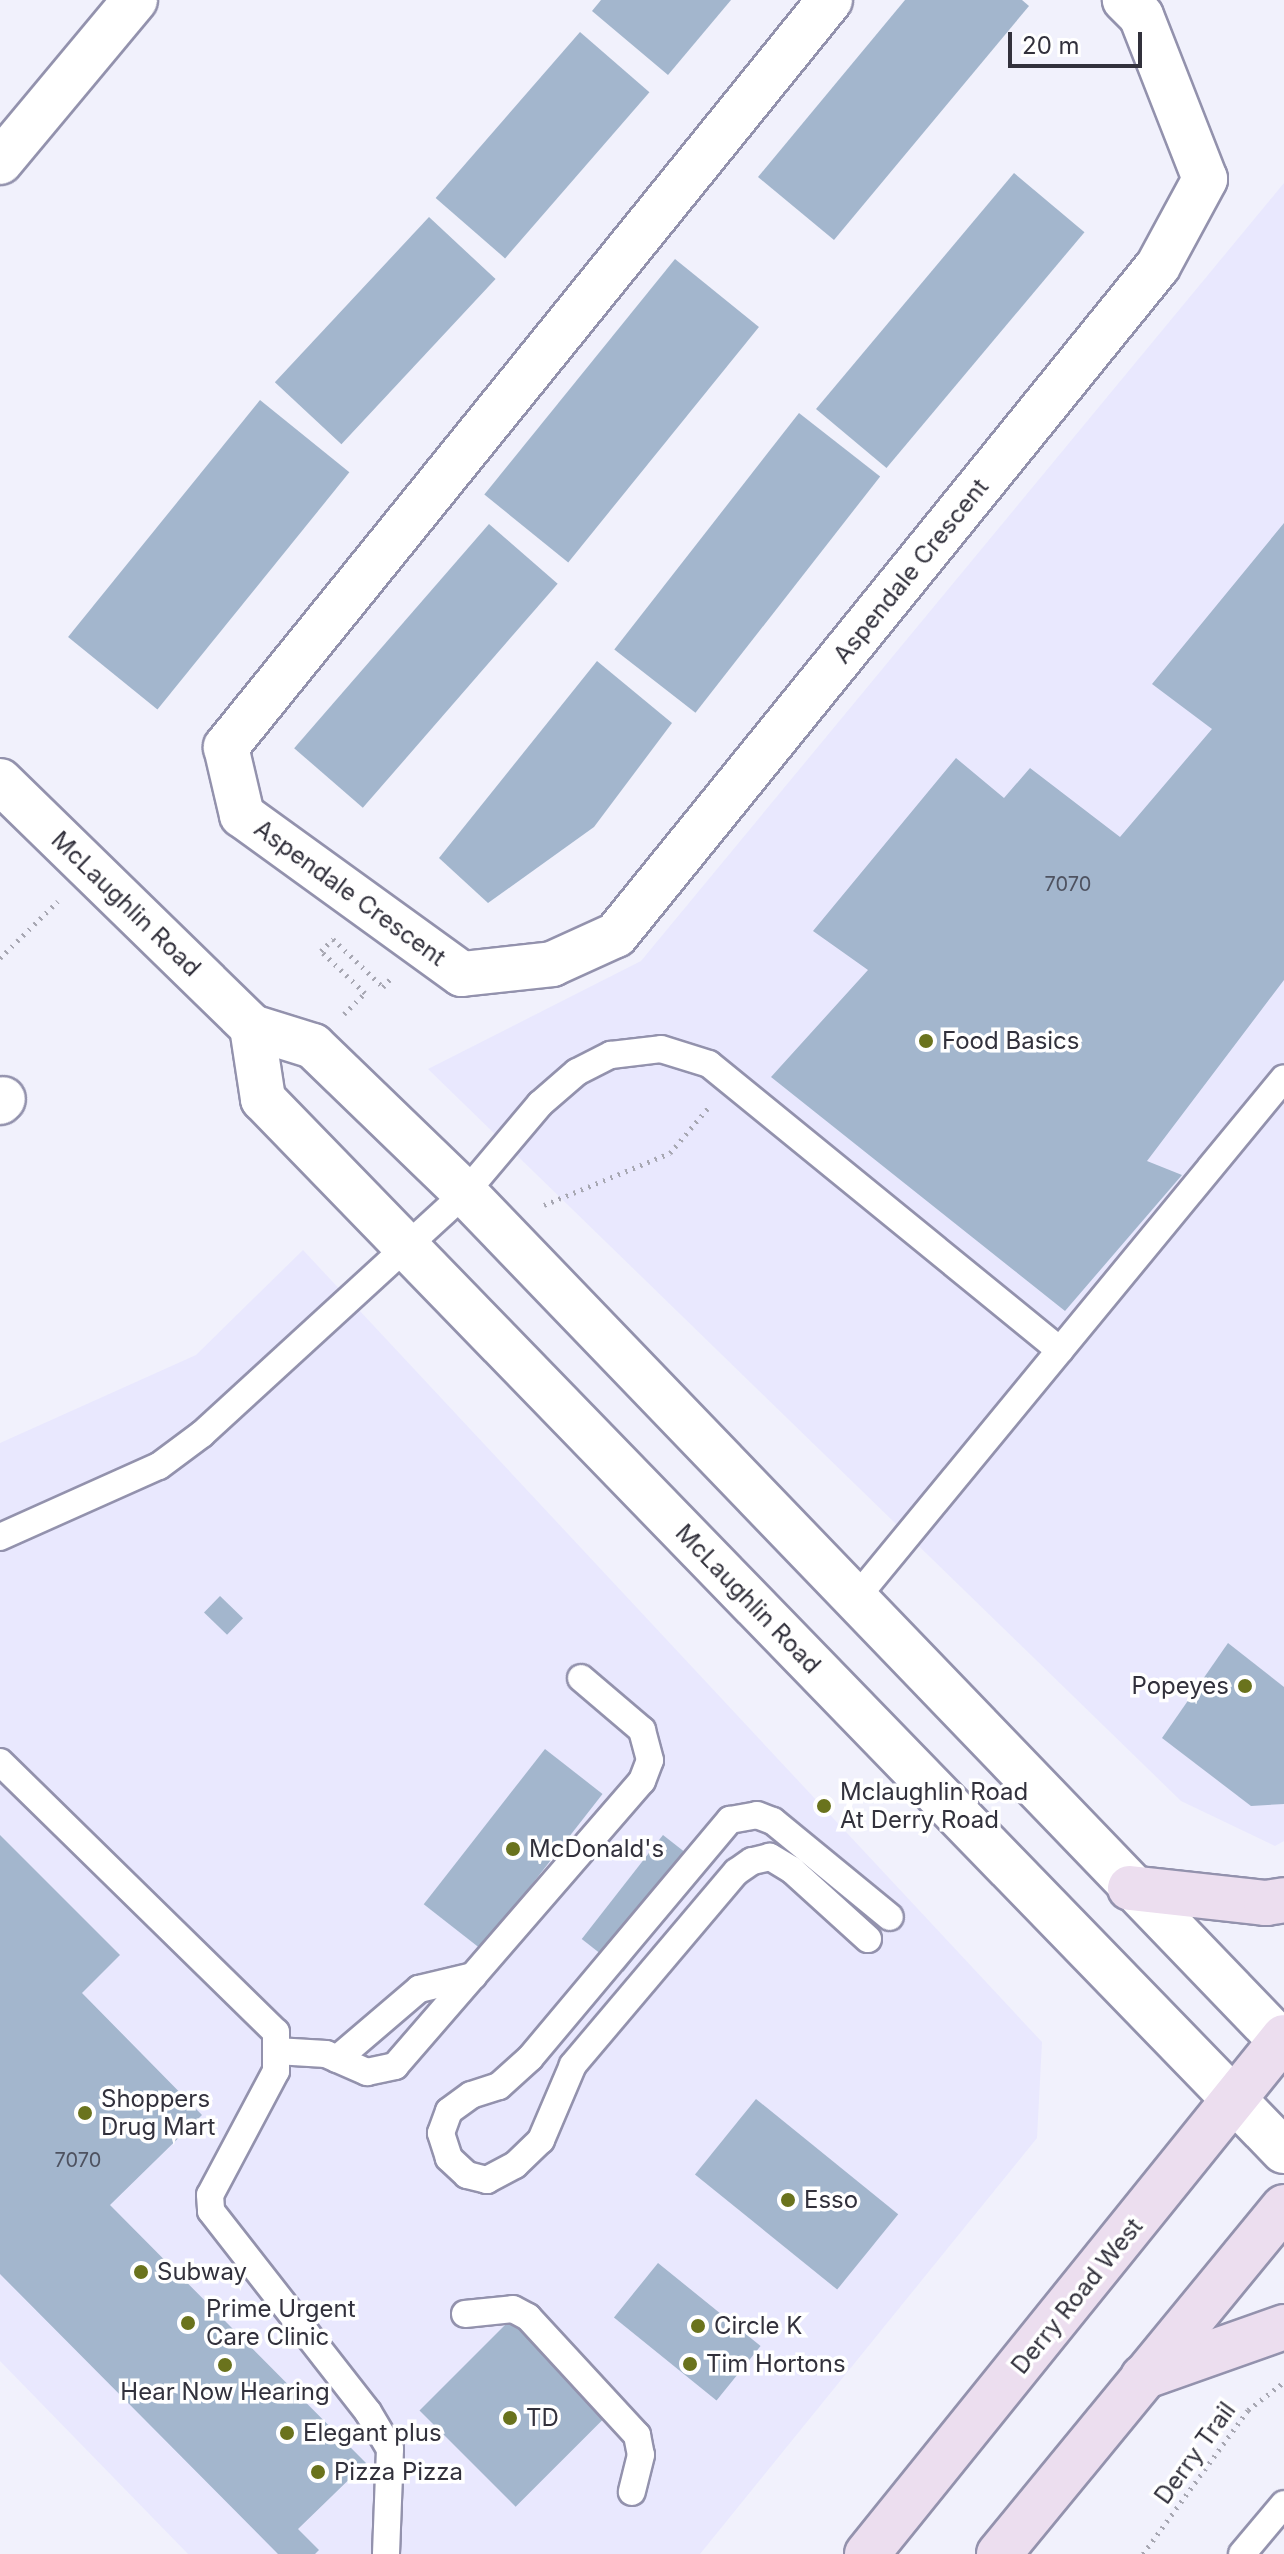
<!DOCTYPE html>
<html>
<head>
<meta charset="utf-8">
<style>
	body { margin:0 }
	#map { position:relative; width:1284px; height:2554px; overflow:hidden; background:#f1f1fc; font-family:Inter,sans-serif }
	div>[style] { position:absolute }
	.built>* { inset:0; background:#e9e8fe }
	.building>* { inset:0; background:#a3b6cd; transform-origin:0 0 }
	.path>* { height:5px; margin-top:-2.5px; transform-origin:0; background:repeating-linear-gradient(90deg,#a7a7b2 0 2px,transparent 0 8px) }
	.roads { filter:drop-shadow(2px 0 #9392ad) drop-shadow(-2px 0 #9392ad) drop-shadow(0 2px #9392ad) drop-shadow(0 -2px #9392ad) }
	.service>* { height:26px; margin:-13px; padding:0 13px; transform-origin:13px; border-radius:13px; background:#fff }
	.minor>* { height:44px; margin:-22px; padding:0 22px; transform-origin:22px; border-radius:22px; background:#fff }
	.tertiary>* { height:44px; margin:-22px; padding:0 22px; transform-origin:22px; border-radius:22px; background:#fff }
	.secondary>* { height:44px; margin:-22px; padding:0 22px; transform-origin:22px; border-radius:22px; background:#ecdeef }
	.dots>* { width:22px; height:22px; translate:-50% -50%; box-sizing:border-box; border:4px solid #fff; border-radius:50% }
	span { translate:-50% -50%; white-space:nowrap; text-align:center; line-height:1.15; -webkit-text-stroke:7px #fff; paint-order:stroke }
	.number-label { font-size:20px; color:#4e5260 }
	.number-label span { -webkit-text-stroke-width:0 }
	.street-label { font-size:24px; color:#32313c }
	.poi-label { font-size:24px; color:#32313c }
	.left { translate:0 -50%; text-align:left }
	.right { translate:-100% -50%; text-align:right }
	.scale { position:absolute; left:1008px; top:32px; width:134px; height:36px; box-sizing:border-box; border:4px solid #32313c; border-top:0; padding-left:10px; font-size:24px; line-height:28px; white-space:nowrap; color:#32313c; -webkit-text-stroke:6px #fff; paint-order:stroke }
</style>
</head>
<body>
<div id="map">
	<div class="built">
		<i style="clip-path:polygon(1284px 183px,1284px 1841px,1275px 1846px,1181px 1801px,428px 1069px,641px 961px)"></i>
		<i style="clip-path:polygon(303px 1250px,1042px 2042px,1037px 2138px,700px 2554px,188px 2554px,0 2361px,0 1443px,196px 1355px)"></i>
	</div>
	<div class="building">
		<i style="clip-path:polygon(601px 0,731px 0,668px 75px,592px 11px)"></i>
		<i style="clip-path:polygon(905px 0,1022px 0,1029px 6px,834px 240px,758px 177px)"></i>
		<i style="left:580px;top:32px;width:92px;height:220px;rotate:41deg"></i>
		<i style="left:1014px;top:173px;width:92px;height:308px;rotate:40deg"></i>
		<i style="left:429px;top:217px;width:91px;height:226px;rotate:43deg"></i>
		<i style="left:675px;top:259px;width:108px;height:303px;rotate:39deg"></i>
		<i style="left:260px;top:400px;width:115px;height:305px;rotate:39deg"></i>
		<i style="left:799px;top:413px;width:103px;height:300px;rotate:38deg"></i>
		<i style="clip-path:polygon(1284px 523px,1284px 980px,1147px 1161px,1182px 1175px,1065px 1311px,771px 1077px,868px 970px,813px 931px,956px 758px,1004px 798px,1030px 768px,1120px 837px,1212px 729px,1152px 684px)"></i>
		<i style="left:489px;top:524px;width:91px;height:297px;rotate:41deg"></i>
		<i style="clip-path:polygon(597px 661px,672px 723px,594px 827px,488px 903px,439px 858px)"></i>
		<i style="left:220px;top:1596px;width:32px;height:23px;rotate:44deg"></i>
		<i style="clip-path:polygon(1228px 1643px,1284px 1687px,1284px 1804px,1251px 1806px,1162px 1738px)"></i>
		<i style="left:545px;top:1749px;width:73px;height:197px;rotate:38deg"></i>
		<i style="clip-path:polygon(0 1835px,120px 1955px,82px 1993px,202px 2115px,110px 2205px,366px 2463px,298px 2529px,319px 2550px,315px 2554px,278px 2554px,0 2274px)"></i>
		<i style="left:663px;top:1835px;width:53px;height:132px;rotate:38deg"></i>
		<i style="left:756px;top:2099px;width:183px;height:97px;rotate:39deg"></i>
		<i style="left:658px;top:2263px;width:132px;height:70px;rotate:39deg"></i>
		<i style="left:510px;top:2320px;width:136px;height:128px;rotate:45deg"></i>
	</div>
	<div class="path">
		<i style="left:0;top:958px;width:81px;rotate:-44.5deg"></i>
		<i style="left:344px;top:1014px;width:30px;rotate:-45deg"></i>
		<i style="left:365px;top:993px;width:61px;rotate:-136.3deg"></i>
		<i style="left:321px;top:951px;width:17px;rotate:-45deg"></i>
		<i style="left:333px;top:939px;width:69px;rotate:43.8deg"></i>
		<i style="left:383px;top:987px;width:15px;rotate:-48deg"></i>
		<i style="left:544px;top:1205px;width:136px;rotate:-22.4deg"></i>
		<i style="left:670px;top:1153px;width:59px;rotate:-49.8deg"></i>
		<i style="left:1143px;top:2554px;width:178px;rotate:-53.9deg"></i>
		<i style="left:1248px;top:2410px;width:46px;rotate:-37.9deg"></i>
	</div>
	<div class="roads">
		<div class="service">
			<i style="left:0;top:1537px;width:174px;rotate:-24.1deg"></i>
			<i style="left:159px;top:1466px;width:54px;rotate:-36.7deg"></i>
			<i style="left:202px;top:1434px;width:357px;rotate:-42.5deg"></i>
			<i style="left:465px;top:1193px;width:116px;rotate:-49.9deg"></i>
			<i style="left:540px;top:1104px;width:49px;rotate:-40.9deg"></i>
			<i style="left:577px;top:1072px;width:38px;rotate:-27deg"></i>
			<i style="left:611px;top:1055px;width:50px;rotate:-6.8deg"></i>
			<i style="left:661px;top:1049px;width:50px;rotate:17.4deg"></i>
			<i style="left:709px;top:1064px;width:453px;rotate:39.2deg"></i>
			<i style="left:856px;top:1598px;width:673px;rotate:-50.54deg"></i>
			<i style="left:0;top:1762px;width:386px;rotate:44.4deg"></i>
			<i style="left:276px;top:2032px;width:39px;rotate:90deg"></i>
			<i style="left:276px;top:2071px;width:140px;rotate:118deg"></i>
			<i style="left:210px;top:2195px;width:16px;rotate:86deg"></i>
			<i style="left:211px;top:2211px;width:255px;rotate:52deg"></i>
			<i style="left:368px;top:2412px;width:43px;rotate:59.3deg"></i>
			<i style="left:390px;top:2449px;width:105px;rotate:92.2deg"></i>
			<i style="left:868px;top:1939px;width:103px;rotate:-137.8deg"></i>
			<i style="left:792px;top:1870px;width:26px;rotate:-149deg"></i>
			<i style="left:770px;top:1857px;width:18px;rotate:167deg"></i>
			<i style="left:752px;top:1861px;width:19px;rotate:145deg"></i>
			<i style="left:736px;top:1872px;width:253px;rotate:130.2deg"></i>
			<i style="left:573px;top:2065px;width:82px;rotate:113.1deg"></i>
			<i style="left:541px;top:2140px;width:36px;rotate:136deg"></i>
			<i style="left:515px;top:2165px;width:32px;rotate:152deg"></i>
			<i style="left:487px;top:2180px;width:21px;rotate:-166deg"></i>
			<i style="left:467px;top:2175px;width:25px;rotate:-137deg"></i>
			<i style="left:449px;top:2158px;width:26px;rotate:-108deg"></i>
			<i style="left:441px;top:2133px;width:23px;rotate:-70deg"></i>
			<i style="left:449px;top:2111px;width:27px;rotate:-36deg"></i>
			<i style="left:471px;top:2095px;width:29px;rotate:-18deg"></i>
			<i style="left:499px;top:2086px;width:42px;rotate:-42.1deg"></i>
			<i style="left:530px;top:2058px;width:311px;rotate:-50deg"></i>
			<i style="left:730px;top:1820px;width:27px;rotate:-10deg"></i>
			<i style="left:757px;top:1815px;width:17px;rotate:21deg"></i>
			<i style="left:773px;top:1821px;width:151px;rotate:39.4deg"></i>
			<i style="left:276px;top:2051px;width:50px;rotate:3.4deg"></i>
			<i style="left:326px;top:2054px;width:45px;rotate:23.7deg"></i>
			<i style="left:367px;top:2072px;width:29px;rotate:-12deg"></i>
			<i style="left:395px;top:2066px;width:377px;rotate:-49.1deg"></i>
			<i style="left:642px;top:1781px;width:22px;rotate:-69deg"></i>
			<i style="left:650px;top:1760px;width:31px;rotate:-105deg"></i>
			<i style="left:642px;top:1730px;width:80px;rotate:-139.6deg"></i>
			<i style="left:337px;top:2059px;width:108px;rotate:-40.5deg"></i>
			<i style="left:419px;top:1989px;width:56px;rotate:-13.5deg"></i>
			<i style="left:465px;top:2314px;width:48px;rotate:-5.9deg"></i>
			<i style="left:513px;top:2309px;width:17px;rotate:28deg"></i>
			<i style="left:528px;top:2317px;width:161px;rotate:47.3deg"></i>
			<i style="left:637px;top:2435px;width:20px;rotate:79deg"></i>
			<i style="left:641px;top:2455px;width:38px;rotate:104deg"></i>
			<i style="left:1242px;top:2554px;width:65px;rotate:-50deg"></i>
		</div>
		<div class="minor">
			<i style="left:830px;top:0;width:961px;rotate:128.96deg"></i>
			<i style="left:226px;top:747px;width:70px;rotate:76.8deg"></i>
			<i style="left:242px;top:815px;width:271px;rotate:35.9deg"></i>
			<i style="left:462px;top:974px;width:91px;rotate:-6.3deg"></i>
			<i style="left:552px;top:964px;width:70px;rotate:-24.4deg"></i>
			<i style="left:616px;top:935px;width:861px;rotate:-50.99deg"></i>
			<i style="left:1158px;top:266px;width:99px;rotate:-61.6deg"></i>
			<i style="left:1205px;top:179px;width:175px;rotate:-111.4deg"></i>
			<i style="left:1141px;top:16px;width:23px;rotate:-135deg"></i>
			<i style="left:0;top:162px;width:211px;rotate:-50.2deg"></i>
			<i style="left:0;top:1102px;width:4px;rotate:-45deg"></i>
		</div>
		<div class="tertiary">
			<i style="left:0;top:781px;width:352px;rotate:44.3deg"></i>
			<i style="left:252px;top:1027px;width:64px;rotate:17.3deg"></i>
			<i style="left:313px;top:1046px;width:211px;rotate:44deg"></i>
			<i style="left:465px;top:1193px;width:1181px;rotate:46.1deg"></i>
			<i style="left:252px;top:1027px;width:73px;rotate:81.3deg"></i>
			<i style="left:263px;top:1099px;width:1466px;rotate:45.86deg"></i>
		</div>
		<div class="secondary">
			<i style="left:1130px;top:1888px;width:137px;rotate:6.3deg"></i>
			<i style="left:1266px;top:1903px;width:18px;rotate:-9deg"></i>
			<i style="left:1143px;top:2377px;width:150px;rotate:-19.5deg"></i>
			<i style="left:867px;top:2554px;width:664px;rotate:-51.11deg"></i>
			<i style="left:999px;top:2554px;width:449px;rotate:-50.6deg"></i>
		</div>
	</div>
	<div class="dots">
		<i style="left:926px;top:1041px;background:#6a731d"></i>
		<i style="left:1245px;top:1686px;background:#6a731d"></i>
		<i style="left:824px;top:1806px;background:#6a731d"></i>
		<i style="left:513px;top:1849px;background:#6a731d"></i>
		<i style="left:85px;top:2113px;background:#6a731d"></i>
		<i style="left:788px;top:2200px;background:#6a731d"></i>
		<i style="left:141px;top:2272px;background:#6a731d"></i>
		<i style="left:188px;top:2323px;background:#6a731d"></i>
		<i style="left:698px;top:2326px;background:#6a731d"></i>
		<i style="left:690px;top:2364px;background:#6a731d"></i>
		<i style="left:225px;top:2365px;background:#6a731d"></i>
		<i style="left:510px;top:2418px;background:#6a731d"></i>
		<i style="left:287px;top:2433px;background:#6a731d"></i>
		<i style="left:318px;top:2472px;background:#6a731d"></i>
	</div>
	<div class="number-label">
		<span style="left:1068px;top:884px">7070</span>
		<span style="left:78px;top:2160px">7070</span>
	</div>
	<div class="street-label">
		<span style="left:911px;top:571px;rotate:-51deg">Aspendale Crescent</span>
		<span style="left:350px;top:893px;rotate:36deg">Aspendale Crescent</span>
		<span style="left:126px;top:904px;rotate:44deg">McLaughlin Road</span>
		<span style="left:748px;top:1599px;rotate:46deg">McLaughlin Road</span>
		<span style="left:1077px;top:2296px;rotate:-51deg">Derry Road West</span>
		<span style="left:1195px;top:2453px;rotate:-54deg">Derry Trail</span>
	</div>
	<div class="poi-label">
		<span class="left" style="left:942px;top:1041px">Food Basics</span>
		<span class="right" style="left:1229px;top:1686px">Popeyes</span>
		<span class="left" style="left:840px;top:1806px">Mclaughlin Road<br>At Derry Road</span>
		<span class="left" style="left:529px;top:1849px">McDonald's</span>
		<span class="left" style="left:101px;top:2113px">Shoppers<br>Drug Mart</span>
		<span class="left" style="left:804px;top:2200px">Esso</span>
		<span class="left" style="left:157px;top:2272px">Subway</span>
		<span class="left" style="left:206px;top:2323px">Prime Urgent<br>Care Clinic</span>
		<span class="left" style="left:714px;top:2326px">Circle K</span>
		<span class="left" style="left:706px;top:2364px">Tim Hortons</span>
		<span style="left:225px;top:2392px">Hear Now Hearing</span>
		<span class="left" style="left:526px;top:2418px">TD</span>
		<span class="left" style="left:303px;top:2433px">Elegant plus</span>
		<span class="left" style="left:334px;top:2472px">Pizza Pizza</span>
	</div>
	<div class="scale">20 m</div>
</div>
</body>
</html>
